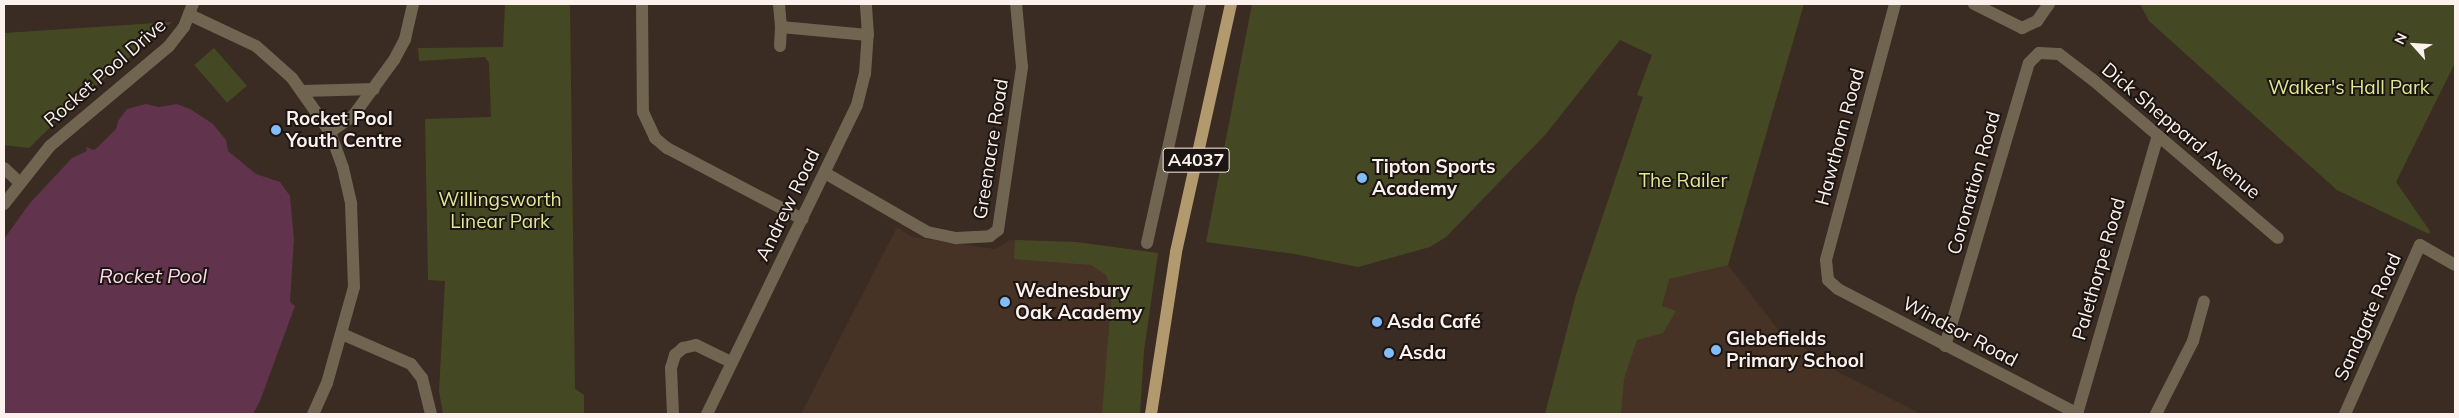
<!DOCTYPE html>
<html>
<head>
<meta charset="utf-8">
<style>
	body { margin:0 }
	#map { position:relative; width:2459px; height:418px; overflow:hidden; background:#3a2b23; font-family:Mulish,sans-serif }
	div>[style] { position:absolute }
	.built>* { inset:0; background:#473226 }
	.green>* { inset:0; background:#454923; transform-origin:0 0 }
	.water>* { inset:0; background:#62334d }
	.minor>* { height:12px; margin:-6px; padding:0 6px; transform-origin:6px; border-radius:6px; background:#706550 }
	.primary>* { height:12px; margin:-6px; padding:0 6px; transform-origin:6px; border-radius:6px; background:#b29a6e }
	.dots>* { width:14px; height:14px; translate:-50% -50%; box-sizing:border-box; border:2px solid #1c1511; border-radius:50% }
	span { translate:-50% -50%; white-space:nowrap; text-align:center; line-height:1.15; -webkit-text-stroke:4px #1c1511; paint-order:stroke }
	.shield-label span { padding:1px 4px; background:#1c1511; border:1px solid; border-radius:4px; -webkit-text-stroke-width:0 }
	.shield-label { font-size:18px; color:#fcf1ec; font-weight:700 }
	.street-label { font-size:19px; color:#fcf1ec }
	.park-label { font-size:19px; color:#dfe995 }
	.poi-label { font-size:19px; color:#fcf1ec; font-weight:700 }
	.left { translate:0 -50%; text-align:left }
	.water-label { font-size:20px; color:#fad9ea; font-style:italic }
	.frame { position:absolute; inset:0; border:5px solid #fcf1ec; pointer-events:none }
	.north { position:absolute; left:2389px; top:20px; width:50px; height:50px; -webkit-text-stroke:4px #1c1511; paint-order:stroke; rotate:296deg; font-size:14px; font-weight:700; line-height:20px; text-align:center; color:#fcf1ec }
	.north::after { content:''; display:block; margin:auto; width:18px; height:22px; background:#fcf1ec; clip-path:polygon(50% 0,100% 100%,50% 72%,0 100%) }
</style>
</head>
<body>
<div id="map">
	<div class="built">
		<i style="clip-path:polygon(897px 227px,912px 237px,995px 249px,1010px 240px,1076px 242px,1158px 253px,1144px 351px,1140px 414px,801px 414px)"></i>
		<i style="clip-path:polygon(1676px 257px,1728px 265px,1777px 328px,1840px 373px,1921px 414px,1610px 414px,1630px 322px)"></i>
	</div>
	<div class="green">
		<i style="clip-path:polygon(505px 4px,570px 4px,575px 389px,584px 395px,584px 414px,443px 414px,439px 391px,445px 281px,428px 280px,425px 119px,491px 117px,489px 63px,485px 57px,419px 61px,418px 48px,503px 47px)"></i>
		<i style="clip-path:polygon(1252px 4px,1804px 4px,1728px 265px,1669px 279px,1662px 306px,1676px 311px,1663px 333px,1637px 340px,1624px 379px,1621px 414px,1545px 414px,1576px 295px,1643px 97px,1637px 95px,1652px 55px,1620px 40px,1546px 134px,1446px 237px,1430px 247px,1358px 267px,1295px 254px,1206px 242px)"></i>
		<i style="clip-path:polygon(2140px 4px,2455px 4px,2455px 63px,2396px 182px,2430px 231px,2429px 234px,2337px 190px,2149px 21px)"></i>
		<i style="clip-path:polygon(172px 22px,72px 106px,29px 148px,4px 145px,4px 33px)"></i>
		<i style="left:214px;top:48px;width:50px;height:26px;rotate:49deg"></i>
		<i style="clip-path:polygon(1015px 240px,1076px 242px,1158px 253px,1144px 351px,1140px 414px,1102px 414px,1112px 290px,1106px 275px,1091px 265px,1014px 259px)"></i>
	</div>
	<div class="water">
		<i style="clip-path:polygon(146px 104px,159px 107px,177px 104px,190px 109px,213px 124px,226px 140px,228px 151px,256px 174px,280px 182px,290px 196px,294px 239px,290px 302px,295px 306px,260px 401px,253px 414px,4px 414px,4px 239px,30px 203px,72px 158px,87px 151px,86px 147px,94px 150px,98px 147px,116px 129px,118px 121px,127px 109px)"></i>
	</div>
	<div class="minor">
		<i style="left:642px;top:4px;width:108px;rotate:89.5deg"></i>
		<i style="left:643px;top:112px;width:29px;rotate:65deg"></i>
		<i style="left:655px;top:138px;width:16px;rotate:40deg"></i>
		<i style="left:667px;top:148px;width:153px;rotate:27.7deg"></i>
		<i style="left:779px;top:4px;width:23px;rotate:85deg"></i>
		<i style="left:1895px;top:4px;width:265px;rotate:105.1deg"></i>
		<i style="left:1826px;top:260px;width:20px;rotate:84deg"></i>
		<i style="left:1828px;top:280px;width:13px;rotate:42deg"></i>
		<i style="left:1838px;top:289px;width:268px;rotate:27.5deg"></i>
		<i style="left:1974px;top:4px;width:54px;rotate:26.6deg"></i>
		<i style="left:2022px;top:28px;width:17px;rotate:-25deg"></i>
		<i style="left:2037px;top:21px;width:21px;rotate:-55deg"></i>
		<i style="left:190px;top:15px;width:73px;rotate:25.2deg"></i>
		<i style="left:256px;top:46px;width:48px;rotate:41.6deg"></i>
		<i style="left:292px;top:78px;width:66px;rotate:54.9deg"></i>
		<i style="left:330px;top:132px;width:38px;rotate:70deg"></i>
		<i style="left:343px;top:168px;width:37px;rotate:77deg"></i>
		<i style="left:351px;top:204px;width:83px;rotate:87.9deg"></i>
		<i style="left:354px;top:287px;width:100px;rotate:105.7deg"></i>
		<i style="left:327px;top:383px;width:34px;rotate:114deg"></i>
		<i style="left:780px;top:46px;width:19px;rotate:-87deg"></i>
		<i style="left:781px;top:27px;width:87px;rotate:5.3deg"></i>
		<i style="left:303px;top:91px;width:71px;rotate:-1.6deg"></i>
		<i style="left:330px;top:132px;width:28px;rotate:-35deg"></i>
		<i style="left:353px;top:116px;width:69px;rotate:-53.8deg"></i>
		<i style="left:394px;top:60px;width:24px;rotate:-62deg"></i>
		<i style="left:405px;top:39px;width:36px;rotate:-77deg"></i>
		<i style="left:4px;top:168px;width:21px;rotate:43deg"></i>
		<i style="left:825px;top:173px;width:118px;rotate:30deg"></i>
		<i style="left:927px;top:232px;width:30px;rotate:12deg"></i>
		<i style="left:956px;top:238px;width:34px;rotate:-3deg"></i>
		<i style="left:990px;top:236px;width:10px;rotate:-37deg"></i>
		<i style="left:998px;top:230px;width:165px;rotate:-81.6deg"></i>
		<i style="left:1022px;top:67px;width:63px;rotate:-95.4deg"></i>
		<i style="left:4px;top:204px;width:74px;rotate:-51.6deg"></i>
		<i style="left:50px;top:146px;width:155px;rotate:-40deg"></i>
		<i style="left:169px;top:46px;width:24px;rotate:-52deg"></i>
		<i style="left:184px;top:27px;width:25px;rotate:-69deg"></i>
		<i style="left:1147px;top:243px;width:245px;rotate:-77.5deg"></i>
		<i style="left:342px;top:334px;width:75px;rotate:23.5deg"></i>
		<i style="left:411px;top:364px;width:18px;rotate:52deg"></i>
		<i style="left:422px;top:378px;width:37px;rotate:76deg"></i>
		<i style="left:1945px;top:346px;width:295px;rotate:-73.5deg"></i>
		<i style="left:2029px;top:63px;width:14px;rotate:-45deg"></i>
		<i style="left:2039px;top:53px;width:20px;rotate:3deg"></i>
		<i style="left:2059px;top:54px;width:43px;rotate:37.4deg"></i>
		<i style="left:2093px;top:80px;width:243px;rotate:40.5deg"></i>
		<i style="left:673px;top:414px;width:46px;rotate:-92.5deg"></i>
		<i style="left:671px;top:368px;width:14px;rotate:-73deg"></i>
		<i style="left:675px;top:355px;width:11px;rotate:-41deg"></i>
		<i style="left:683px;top:348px;width:13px;rotate:-13deg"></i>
		<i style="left:696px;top:345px;width:39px;rotate:26deg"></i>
		<i style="left:707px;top:414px;width:343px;rotate:-64.1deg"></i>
		<i style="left:857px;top:105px;width:32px;rotate:-76deg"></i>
		<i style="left:865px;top:74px;width:39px;rotate:-86deg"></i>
		<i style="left:868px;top:35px;width:31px;rotate:-94deg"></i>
		<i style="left:2077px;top:414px;width:290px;rotate:-73.8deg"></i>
		<i style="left:2156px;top:414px;width:82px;rotate:-63.1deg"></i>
		<i style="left:2193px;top:341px;width:41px;rotate:-74.6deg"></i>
		<i style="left:2345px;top:414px;width:185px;rotate:-66.1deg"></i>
		<i style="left:2420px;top:245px;width:40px;rotate:29.7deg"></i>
	</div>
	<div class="primary">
		<i style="left:1151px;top:414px;width:164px;rotate:-81.2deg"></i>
		<i style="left:1176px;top:252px;width:254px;rotate:-77.5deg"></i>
	</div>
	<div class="dots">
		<i style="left:276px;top:130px;background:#82bcfa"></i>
		<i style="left:1362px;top:178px;background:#82bcfa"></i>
		<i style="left:1005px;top:302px;background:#82bcfa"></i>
		<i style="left:1377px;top:322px;background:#82bcfa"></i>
		<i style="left:1716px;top:350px;background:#82bcfa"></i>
		<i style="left:1389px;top:353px;background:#82bcfa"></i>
	</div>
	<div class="shield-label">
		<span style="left:1196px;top:160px">A4037</span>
	</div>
	<div class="street-label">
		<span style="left:105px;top:73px;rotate:-41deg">Rocket Pool Drive</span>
		<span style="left:2181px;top:131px;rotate:40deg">Dick Sheppard Avenue</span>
		<span style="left:1840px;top:137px;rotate:-75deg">Hawthorn Road</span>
		<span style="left:991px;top:149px;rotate:-81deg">Greenacre Road</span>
		<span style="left:1974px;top:183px;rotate:-74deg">Coronation Road</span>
		<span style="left:788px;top:205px;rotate:-64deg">Andrew Road</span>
		<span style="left:2099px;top:269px;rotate:-74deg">Palethorpe Road</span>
		<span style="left:2368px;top:317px;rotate:-66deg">Sandgate Road</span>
		<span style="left:1960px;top:332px;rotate:28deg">Windsor Road</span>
	</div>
	<div class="park-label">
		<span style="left:2349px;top:88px">Walker's Hall Park</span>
		<span style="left:1683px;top:181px">The Railer</span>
		<span style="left:500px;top:211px">Willingsworth<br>Linear Park</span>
	</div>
	<div class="poi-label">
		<span class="left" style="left:286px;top:130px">Rocket Pool<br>Youth Centre</span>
		<span class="left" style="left:1372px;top:178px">Tipton Sports<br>Academy</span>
		<span class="left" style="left:1015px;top:302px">Wednesbury<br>Oak Academy</span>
		<span class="left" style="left:1387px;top:322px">Asda Café</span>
		<span class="left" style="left:1726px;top:350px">Glebefields<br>Primary School</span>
		<span class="left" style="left:1399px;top:353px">Asda</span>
	</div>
	<div class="water-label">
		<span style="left:153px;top:275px">Rocket Pool</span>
	</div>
	<div class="frame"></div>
	<div class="north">N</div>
</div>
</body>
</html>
